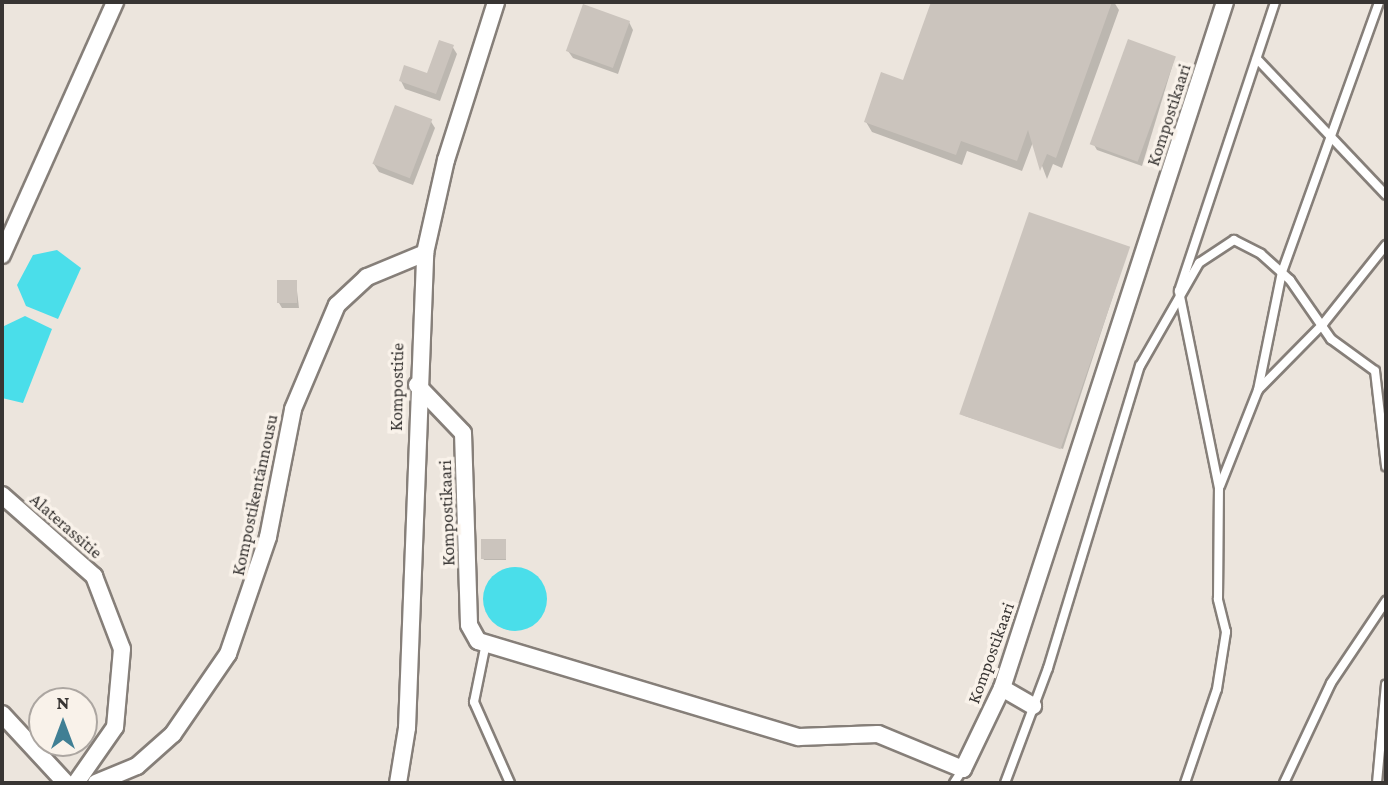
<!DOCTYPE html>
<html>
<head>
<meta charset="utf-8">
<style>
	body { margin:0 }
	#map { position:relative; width:1388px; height:785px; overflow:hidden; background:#ece5dd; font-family:"Crimson Pro",serif }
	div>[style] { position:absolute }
	.water>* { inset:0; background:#4adeea }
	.round { border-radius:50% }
	.shadow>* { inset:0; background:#0003 }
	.building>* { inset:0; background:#cbc4bd; transform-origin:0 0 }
	.path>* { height:2.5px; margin-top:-1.25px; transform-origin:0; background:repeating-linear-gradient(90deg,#9f9994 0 2px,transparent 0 7px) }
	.roads { filter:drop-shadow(2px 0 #867f79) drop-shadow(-2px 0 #867f79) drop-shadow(0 2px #867f79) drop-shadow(0 -2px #867f79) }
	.lane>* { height:8px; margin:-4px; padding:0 4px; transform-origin:4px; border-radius:4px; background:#fff }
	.street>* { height:16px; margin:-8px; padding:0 8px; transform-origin:8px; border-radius:8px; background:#fff }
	span { translate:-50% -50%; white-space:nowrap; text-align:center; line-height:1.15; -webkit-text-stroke:7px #f9f2ea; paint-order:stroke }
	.street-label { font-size:18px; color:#383533 }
	.frame { position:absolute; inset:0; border:4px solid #383533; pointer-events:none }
	.north { position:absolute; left:28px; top:687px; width:70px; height:70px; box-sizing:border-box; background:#f9f2ea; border:2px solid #aca6a1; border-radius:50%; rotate:0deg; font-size:19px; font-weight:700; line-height:28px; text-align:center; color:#383533 }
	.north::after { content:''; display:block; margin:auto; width:24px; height:32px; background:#407f94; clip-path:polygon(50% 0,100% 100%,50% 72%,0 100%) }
</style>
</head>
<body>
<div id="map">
	<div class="water">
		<i style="clip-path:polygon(57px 250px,81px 268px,58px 319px,26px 306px,17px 285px,33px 255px)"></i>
		<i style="clip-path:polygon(25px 316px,52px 329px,23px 403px,2px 398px,2px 327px)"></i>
		<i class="round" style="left:483px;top:567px;width:64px;height:64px"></i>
	</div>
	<div class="shadow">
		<i style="clip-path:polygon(932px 2px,1114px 2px,1119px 10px,1062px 168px,1053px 164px,1047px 179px,1033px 142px,1022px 171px,967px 151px,962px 165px,872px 132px,866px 122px,904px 82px)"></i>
		<i style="clip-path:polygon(629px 22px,633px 30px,618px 74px,573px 58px,568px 51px)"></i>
		<i style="clip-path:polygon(452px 46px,457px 54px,440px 101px,405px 89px,401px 81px,428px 75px)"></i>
		<i style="clip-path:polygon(1175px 57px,1142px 166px,1097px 150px,1094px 145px)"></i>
		<i style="clip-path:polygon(430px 120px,435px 128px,413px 185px,379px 172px,374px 164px)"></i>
		<i style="clip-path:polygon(1129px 247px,1063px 449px,965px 416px,963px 415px)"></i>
		<i style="clip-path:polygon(296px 282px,299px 308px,282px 308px,279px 303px)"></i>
		<i style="clip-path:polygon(506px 543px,506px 560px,484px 560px,483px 558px)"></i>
	</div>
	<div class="building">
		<i style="clip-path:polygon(931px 2px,1112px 2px,1056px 158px,1047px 154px,1040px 171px,1028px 130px,1017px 161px,961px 141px,956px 155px,864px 122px,881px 72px,903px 80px)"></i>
		<i style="left:583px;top:4px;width:50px;height:50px;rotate:20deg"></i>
		<i style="left:1128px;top:39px;width:51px;height:112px;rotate:20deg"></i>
		<i style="clip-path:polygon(439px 40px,454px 45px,436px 94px,399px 81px,404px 65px,427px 73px)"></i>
		<i style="left:395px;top:105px;width:40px;height:63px;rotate:21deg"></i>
		<i style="left:1029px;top:212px;width:107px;height:214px;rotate:19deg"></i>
		<i style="left:277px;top:280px;width:20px;height:23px"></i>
		<i style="left:481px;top:539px;width:25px;height:20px"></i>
	</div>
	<div class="path">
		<i style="left:2px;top:780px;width:4px;rotate:56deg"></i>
	</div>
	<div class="roads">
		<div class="lane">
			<i style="left:1257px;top:59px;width:187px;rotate:46.5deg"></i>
			<i style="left:1258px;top:390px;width:120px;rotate:-78.5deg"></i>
			<i style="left:1282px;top:272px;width:287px;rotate:-70.2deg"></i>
			<i style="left:1220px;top:486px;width:103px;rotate:-68.4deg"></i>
			<i style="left:1258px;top:390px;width:93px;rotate:-45.4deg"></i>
			<i style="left:1323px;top:324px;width:101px;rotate:-51.4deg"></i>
			<i style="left:486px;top:643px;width:60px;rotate:101.5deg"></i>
			<i style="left:474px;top:702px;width:89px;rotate:66deg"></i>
			<i style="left:954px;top:783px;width:17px;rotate:-57deg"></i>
			<i style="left:1005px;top:783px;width:123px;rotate:-69.5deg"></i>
			<i style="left:1048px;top:668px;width:316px;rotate:-73.1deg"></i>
			<i style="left:1140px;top:366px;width:119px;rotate:-60.2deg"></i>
			<i style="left:1199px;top:263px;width:42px;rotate:-33.3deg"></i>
			<i style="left:1234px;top:240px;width:30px;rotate:27deg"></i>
			<i style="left:1261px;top:254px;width:39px;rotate:42deg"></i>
			<i style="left:1290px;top:280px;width:72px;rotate:55.2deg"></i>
			<i style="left:1331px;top:339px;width:54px;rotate:36deg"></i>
			<i style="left:1375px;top:371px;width:96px;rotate:83.4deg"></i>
			<i style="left:1185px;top:783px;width:99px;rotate:-71.2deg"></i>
			<i style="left:1217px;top:689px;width:58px;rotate:-81deg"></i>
			<i style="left:1226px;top:632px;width:34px;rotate:-104deg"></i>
			<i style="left:1218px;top:599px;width:111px;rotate:-89.5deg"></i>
			<i style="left:1219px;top:488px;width:201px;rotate:-101.5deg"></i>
			<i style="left:1179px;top:291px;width:305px;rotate:-71.6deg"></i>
			<i style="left:1284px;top:783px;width:110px;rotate:-64.8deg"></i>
			<i style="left:1331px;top:683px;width:99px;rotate:-56.1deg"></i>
			<i style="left:1377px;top:783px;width:99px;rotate:-84.8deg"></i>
		</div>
		<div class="street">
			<i style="left:2px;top:255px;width:277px;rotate:-65.9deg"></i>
			<i style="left:417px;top:385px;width:66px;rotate:46.2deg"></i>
			<i style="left:463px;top:433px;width:192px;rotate:88.2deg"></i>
			<i style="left:469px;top:625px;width:18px;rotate:61deg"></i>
			<i style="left:478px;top:641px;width:335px;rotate:16.7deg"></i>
			<i style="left:799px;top:737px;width:79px;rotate:-2.2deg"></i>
			<i style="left:878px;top:734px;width:92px;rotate:22.4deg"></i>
			<i style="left:963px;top:769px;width:90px;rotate:-64.3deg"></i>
			<i style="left:1002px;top:688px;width:721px;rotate:-71.99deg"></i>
			<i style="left:2px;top:495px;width:123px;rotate:41.4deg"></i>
			<i style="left:94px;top:576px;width:78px;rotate:69deg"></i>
			<i style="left:122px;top:649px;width:78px;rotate:95.1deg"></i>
			<i style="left:115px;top:727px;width:68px;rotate:124.9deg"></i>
			<i style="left:1002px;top:688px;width:36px;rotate:30deg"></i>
			<i style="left:2px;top:714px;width:94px;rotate:47.2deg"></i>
			<i style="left:96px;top:783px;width:44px;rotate:-22.5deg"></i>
			<i style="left:137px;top:766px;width:48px;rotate:-41.6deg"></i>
			<i style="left:173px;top:734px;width:97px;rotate:-55.5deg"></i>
			<i style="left:228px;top:654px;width:124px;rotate:-71.1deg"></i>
			<i style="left:268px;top:537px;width:130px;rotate:-78.9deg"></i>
			<i style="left:293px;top:409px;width:113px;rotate:-67.1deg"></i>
			<i style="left:337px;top:305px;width:41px;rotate:-43deg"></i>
			<i style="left:367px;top:277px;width:63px;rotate:-22.5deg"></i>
			<i style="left:398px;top:783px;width:56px;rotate:-80.7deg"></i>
			<i style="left:407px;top:728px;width:475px;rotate:-87.8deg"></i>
			<i style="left:425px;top:253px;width:95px;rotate:-77.3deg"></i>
			<i style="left:446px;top:160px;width:166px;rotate:-72.4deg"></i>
		</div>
	</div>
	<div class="street-label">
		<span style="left:1169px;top:115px;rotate:-72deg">Kompostikaari</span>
		<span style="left:397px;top:387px;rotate:-89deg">Kompostitie</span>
		<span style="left:255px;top:495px;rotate:-78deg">Kompostikentännousu</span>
		<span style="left:447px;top:513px;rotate:-92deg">Kompostikaari</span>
		<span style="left:66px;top:526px;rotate:41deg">Alaterassitie</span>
		<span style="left:991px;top:653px;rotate:-70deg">Kompostikaari</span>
	</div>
	<div class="frame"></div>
	<div class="north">N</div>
</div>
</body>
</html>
